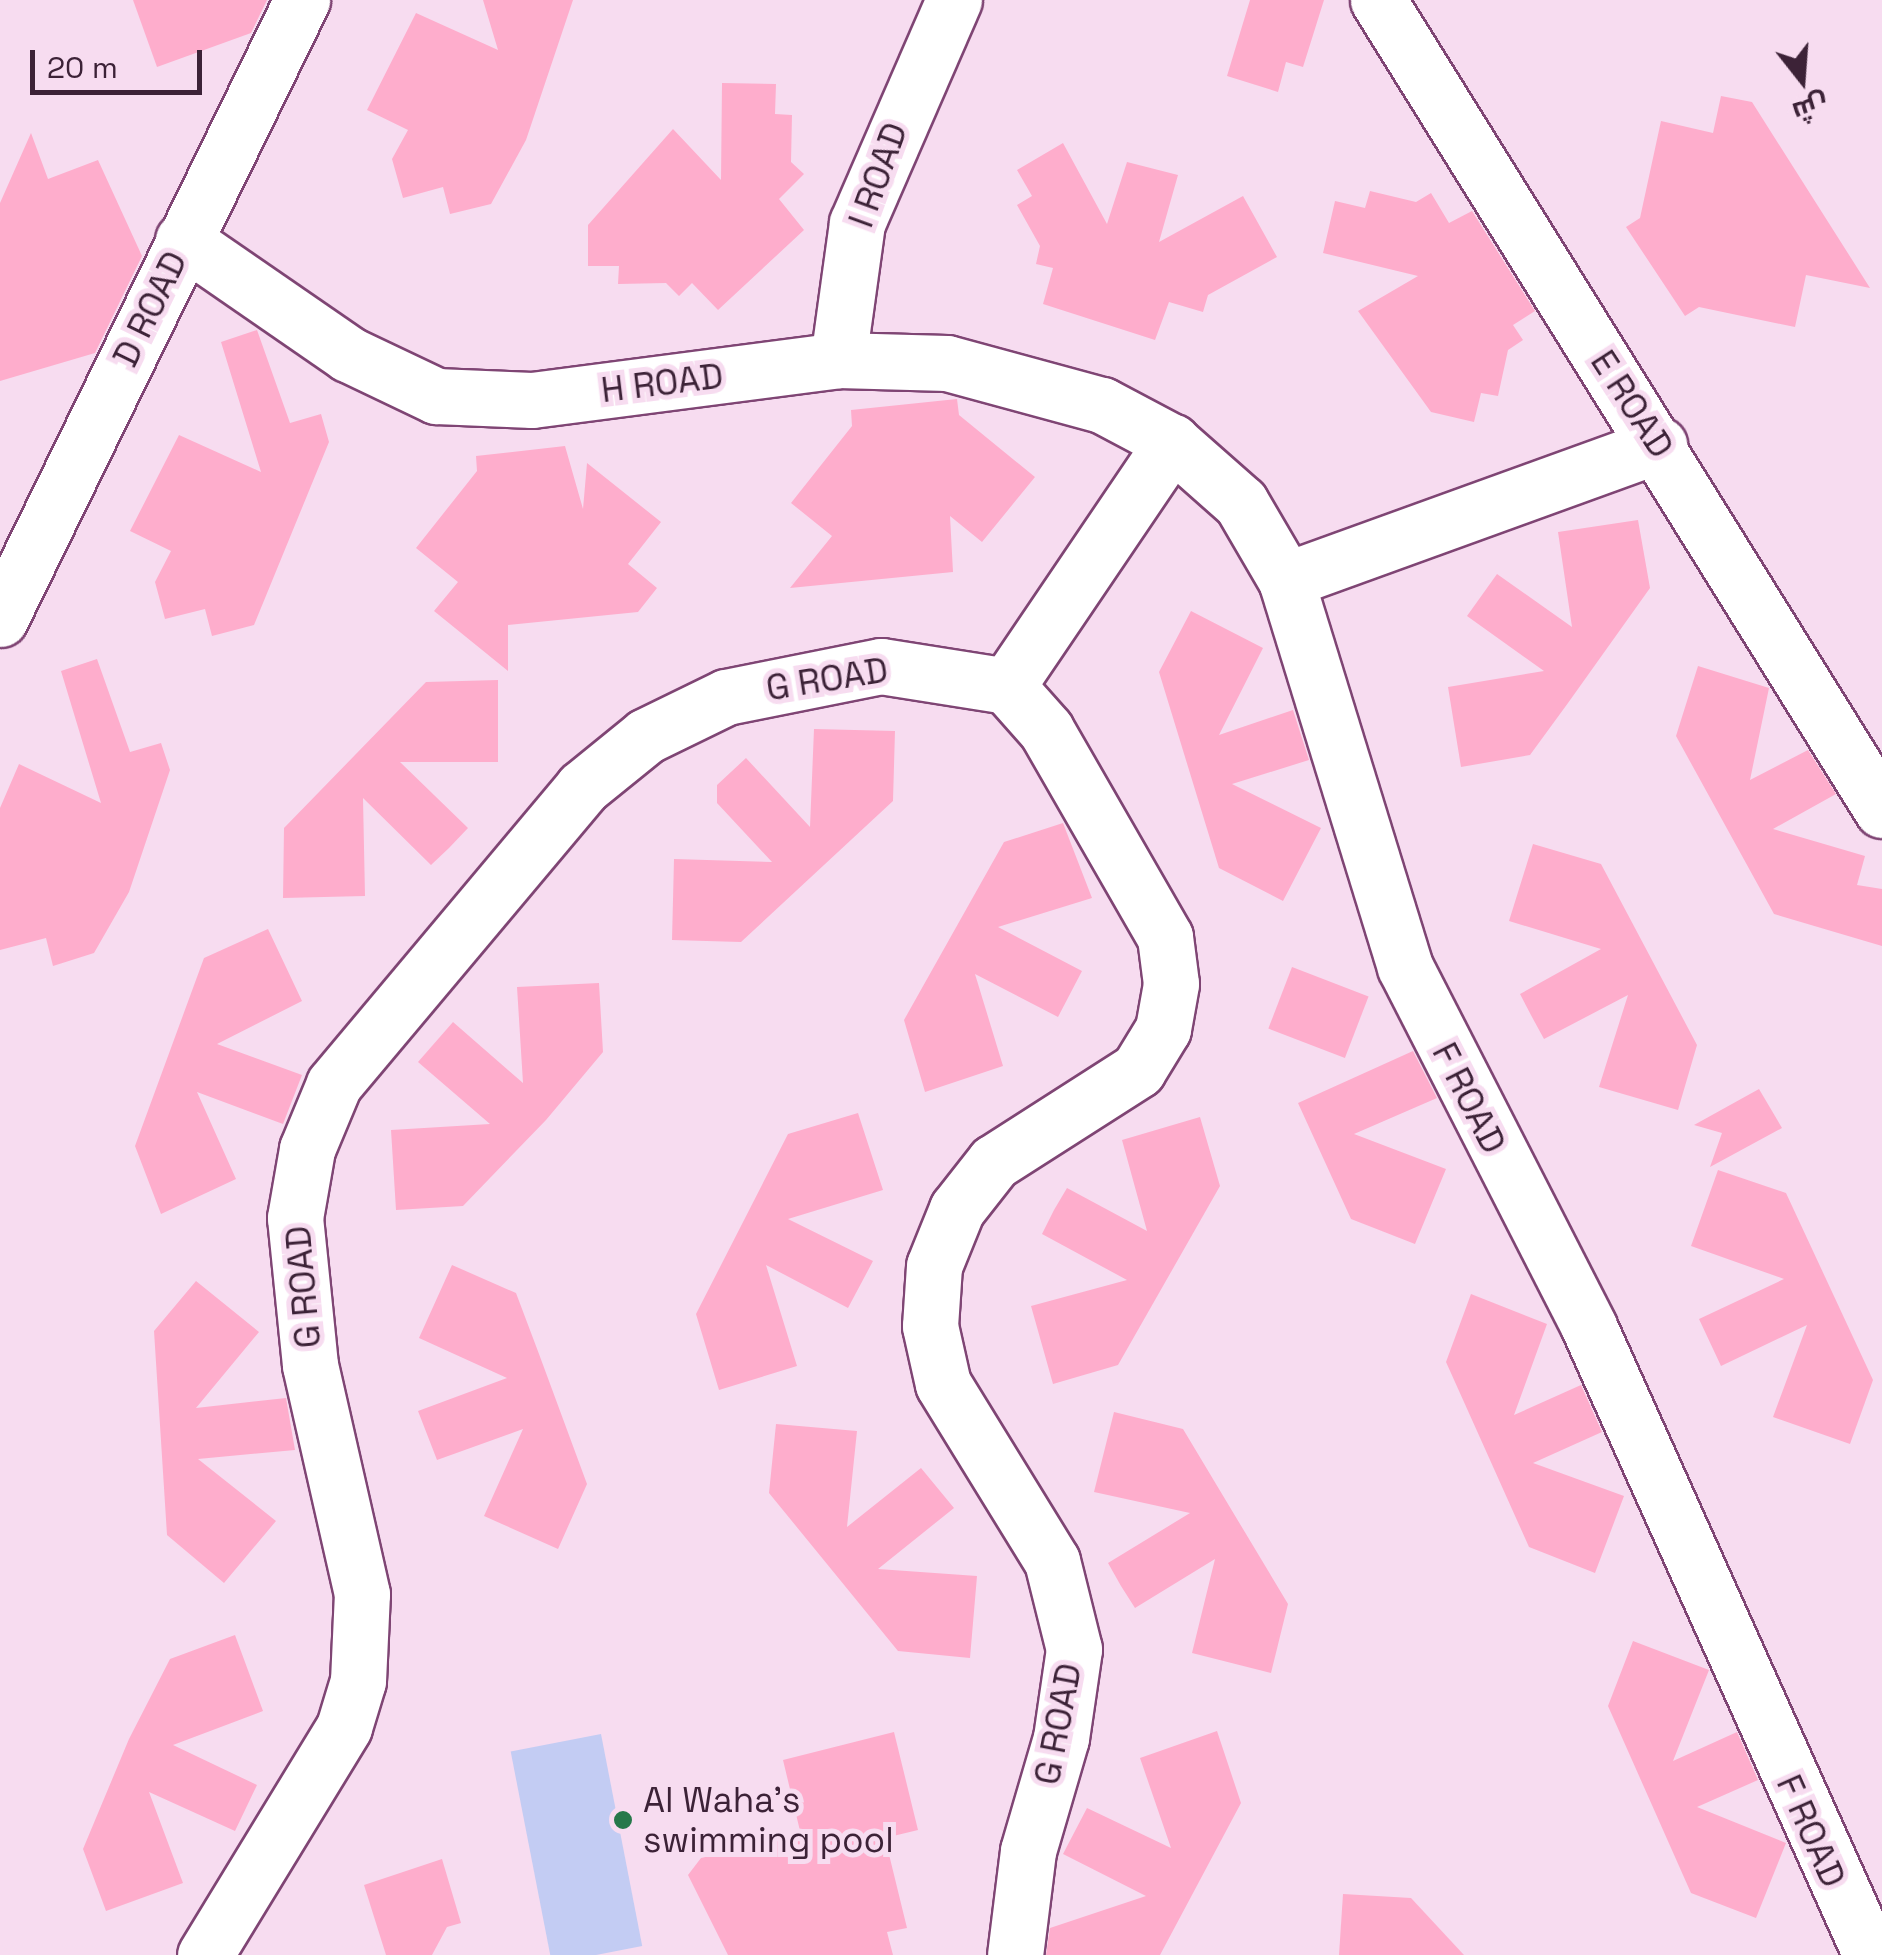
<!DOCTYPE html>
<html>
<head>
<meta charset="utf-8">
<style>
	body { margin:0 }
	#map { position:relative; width:1882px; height:1955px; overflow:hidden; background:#f7dcf0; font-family:"Space Grotesk",Cairo,sans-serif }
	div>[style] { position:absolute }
	.water>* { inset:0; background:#c3ccf3; transform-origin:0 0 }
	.building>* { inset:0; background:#feadcc; transform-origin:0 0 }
	.roads { filter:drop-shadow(2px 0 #7f4574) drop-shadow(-2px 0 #7f4574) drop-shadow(0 2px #7f4574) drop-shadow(0 -2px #7f4574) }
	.minor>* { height:55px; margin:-27.5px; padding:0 27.5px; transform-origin:27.5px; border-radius:27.5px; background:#fff }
	.dots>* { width:28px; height:28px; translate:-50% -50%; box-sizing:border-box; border:5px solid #f7dcf0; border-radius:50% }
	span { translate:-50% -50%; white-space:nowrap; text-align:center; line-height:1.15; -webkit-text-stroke:10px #f7dcf0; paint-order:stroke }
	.street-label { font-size:35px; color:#3c2237 }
	.poi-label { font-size:35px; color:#3c2237 }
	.left { translate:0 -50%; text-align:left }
	.north { position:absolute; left:1752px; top:30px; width:100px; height:100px; -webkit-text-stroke:8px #f7dcf0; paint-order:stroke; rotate:163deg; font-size:28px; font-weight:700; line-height:40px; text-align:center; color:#3c2237 }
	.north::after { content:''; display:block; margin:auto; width:35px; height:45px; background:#3c2237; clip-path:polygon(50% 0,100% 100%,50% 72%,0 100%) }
	.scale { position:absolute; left:30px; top:50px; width:172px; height:45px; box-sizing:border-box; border:5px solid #3c2237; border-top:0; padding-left:12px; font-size:30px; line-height:35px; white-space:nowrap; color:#3c2237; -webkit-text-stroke:8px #f7dcf0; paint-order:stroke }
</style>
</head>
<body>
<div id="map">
	<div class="water">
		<i style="left:601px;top:1734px;width:216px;height:92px;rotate:79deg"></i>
	</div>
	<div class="building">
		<i style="clip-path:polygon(133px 0,267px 0,251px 33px,157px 67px)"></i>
		<i style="clip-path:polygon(483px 0,573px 0,526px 140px,491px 204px,450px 214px,443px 187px,403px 198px,392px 159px,408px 130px,367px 110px,416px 13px,498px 50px)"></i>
		<i style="clip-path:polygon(1250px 0,1324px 0,1303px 67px,1286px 62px,1278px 92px,1227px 76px)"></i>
		<i style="clip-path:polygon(722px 83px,776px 84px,775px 114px,792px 115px,791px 162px,804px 174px,779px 199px,804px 230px,718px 310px,692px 283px,679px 296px,666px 283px,618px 284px,619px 266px,588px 266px,588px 225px,673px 129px,721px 180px)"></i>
		<i style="clip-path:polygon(1721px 96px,1752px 102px,1870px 288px,1806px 275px,1795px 327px,1699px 307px,1685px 316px,1626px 227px,1640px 218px,1661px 121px,1713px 133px)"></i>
		<i style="clip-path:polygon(31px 133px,48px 179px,98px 160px,142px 256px,95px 353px,0 381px,0 203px)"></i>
		<i style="clip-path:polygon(1063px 143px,1107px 224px,1127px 162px,1178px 175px,1159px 242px,1243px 196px,1277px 257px,1208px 295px,1203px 312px,1169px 302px,1155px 340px,1043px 304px,1053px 268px,1036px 264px,1040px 246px,1017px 205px,1032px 196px,1017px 170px)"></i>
		<i style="clip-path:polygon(1370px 191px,1416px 202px,1431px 193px,1449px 223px,1472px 211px,1535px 311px,1513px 325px,1523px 340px,1508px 350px,1498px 396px,1481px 393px,1474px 422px,1431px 412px,1358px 311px,1418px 276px,1323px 253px,1335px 201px,1365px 208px)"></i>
		<i style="clip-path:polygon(257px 330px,290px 423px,321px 414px,329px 442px,254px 625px,212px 636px,205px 609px,165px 619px,155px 582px,171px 551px,130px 531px,179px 435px,261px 472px,221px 342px)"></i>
		<i style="clip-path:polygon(957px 399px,959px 415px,1035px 477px,982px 542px,950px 516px,953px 572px,790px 588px,832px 536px,791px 503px,852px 426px,851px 410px)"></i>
		<i style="clip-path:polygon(565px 446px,583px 509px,587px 463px,661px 522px,628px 564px,657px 588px,638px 612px,508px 625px,508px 671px,434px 611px,458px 582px,416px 548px,477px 471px,476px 456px)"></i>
		<i style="clip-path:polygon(1638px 520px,1650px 588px,1568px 703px,1530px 755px,1461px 767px,1448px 687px,1544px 671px,1467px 616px,1497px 574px,1572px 627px,1558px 532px)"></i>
		<i style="clip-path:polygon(1191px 611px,1263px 648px,1219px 735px,1293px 710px,1309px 760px,1232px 784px,1321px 828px,1283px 901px,1219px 868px,1159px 672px)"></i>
		<i style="clip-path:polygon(97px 659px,130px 752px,161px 743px,170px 770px,129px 892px,94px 953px,53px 966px,46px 938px,0 950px,0 808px,19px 764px,101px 803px,61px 671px)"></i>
		<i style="clip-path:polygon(1698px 666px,1769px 688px,1750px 780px,1808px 750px,1836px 794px,1773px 829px,1865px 856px,1857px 885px,1882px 889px,1882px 946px,1774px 914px,1676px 736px)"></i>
		<i style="clip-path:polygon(498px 680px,498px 762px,400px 762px,468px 828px,449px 848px,431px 865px,363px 798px,365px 896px,283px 898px,284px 828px,426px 682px)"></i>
		<i style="clip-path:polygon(814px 729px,895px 731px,893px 801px,741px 942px,672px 940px,674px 859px,772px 862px,717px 803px,717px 785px,746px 758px,810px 827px)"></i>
		<i style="clip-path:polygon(1063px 823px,1092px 898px,998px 927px,1082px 971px,1058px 1017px,975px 974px,1003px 1066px,925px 1092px,904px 1020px,1004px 842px)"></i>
		<i style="clip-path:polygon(1533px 844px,1601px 864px,1697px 1045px,1678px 1110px,1599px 1087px,1628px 995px,1544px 1039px,1532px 1017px,1520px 994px,1601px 949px,1509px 921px)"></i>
		<i style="clip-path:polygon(268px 929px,302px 1001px,217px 1044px,302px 1075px,283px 1124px,197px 1092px,236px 1179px,161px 1214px,135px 1146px,204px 958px)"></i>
		<i style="left:1292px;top:967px;width:82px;height:66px;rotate:21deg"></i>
		<i style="clip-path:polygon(599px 983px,603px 1052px,546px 1120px,463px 1206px,396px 1210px,391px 1130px,490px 1124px,418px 1062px,453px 1022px,523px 1083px,517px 987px)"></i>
		<i style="clip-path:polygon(1413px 1051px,1437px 1098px,1354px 1134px,1446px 1169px,1415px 1244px,1351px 1219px,1298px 1103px)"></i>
		<i style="clip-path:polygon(1759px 1089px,1782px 1128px,1710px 1167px,1722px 1133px,1694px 1125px)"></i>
		<i style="clip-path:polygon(858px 1113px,883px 1190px,788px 1219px,873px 1261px,848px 1308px,766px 1265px,797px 1366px,719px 1390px,696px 1314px,788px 1134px)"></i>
		<i style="clip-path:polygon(1200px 1117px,1220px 1186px,1118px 1365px,1053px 1384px,1031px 1306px,1127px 1280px,1042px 1234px,1054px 1210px,1067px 1188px,1147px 1231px,1122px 1140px)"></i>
		<i style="clip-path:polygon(1718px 1170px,1786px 1193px,1873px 1380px,1850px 1444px,1773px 1417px,1807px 1325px,1721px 1366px,1699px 1319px,1784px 1279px,1691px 1246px)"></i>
		<i style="clip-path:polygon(452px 1265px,516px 1293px,539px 1354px,587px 1484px,558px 1549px,484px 1516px,523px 1429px,437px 1460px,418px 1411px,507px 1378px,419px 1338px)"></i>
		<i style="clip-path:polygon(196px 1281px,259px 1332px,196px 1408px,286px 1398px,295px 1450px,198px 1459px,276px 1521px,224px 1583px,167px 1535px,154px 1331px)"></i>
		<i style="clip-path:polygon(1471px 1294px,1547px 1324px,1514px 1415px,1581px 1385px,1602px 1432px,1533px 1463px,1624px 1496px,1595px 1573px,1529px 1547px,1477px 1431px,1446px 1362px)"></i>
		<i style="clip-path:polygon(1114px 1412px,1183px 1429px,1288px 1604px,1271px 1673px,1192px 1653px,1215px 1559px,1135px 1608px,1121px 1586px,1108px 1563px,1190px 1513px,1094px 1492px)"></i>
		<i style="clip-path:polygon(776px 1424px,857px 1431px,847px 1527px,921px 1468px,954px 1508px,878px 1569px,977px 1576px,970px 1658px,898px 1651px,769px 1493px)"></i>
		<i style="clip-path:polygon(235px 1635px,263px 1711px,173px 1745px,257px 1785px,235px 1831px,149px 1792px,183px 1883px,106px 1911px,83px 1849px,129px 1739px,170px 1659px)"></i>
		<i style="clip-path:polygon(1633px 1641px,1709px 1670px,1673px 1761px,1737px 1732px,1758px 1780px,1697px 1807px,1786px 1843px,1756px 1918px,1691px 1893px,1608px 1706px)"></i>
		<i style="clip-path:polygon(1217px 1731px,1241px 1803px,1160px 1955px,1046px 1955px,1050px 1928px,1146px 1896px,1063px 1854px,1087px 1808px,1171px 1848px,1140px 1758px)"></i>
		<i style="clip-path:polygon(894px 1732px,918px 1830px,885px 1838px,907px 1928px,887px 1932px,893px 1955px,728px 1955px,688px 1875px,701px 1858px,801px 1835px,783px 1760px)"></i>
		<i style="clip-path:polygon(442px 1859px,461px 1923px,447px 1927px,432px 1955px,386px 1955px,364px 1885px)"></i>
		<i style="clip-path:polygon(1343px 1894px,1411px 1898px,1464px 1955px,1339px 1955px)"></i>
	</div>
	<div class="roads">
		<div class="minor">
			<i style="left:1378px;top:0;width:954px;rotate:58.11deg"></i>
			<i style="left:183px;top:240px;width:201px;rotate:34.6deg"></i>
			<i style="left:348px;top:354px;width:98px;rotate:25.5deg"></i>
			<i style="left:436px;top:396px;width:96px;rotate:2.4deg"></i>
			<i style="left:532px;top:400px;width:309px;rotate:-7.4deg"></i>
			<i style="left:838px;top:360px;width:109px;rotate:1.6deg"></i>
			<i style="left:947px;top:363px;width:161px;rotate:15.2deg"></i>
			<i style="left:1102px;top:405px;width:79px;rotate:27.9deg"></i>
			<i style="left:1172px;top:442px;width:92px;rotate:41.5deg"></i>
			<i style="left:1241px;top:503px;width:89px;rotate:59.7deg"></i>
			<i style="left:1286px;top:580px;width:405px;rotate:72.9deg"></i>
			<i style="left:1405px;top:967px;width:404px;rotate:62.9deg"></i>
			<i style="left:1589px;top:1327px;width:688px;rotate:65.82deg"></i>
			<i style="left:838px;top:360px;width:138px;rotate:-82.1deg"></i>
			<i style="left:857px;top:223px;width:243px;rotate:-66.5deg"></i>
			<i style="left:1286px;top:580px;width:397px;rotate:-19.9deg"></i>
			<i style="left:0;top:619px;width:689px;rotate:-63.99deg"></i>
			<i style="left:1007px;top:686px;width:295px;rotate:-55.9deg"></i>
			<i style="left:205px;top:1955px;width:267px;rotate:-58.6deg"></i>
			<i style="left:344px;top:1727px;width:48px;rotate:-73.1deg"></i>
			<i style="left:358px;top:1681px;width:87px;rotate:-87.4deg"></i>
			<i style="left:362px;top:1594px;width:235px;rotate:-102.8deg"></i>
			<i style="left:310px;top:1365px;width:148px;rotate:-95.8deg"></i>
			<i style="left:295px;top:1218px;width:70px;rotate:-80.1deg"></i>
			<i style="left:307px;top:1149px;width:70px;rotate:-67.4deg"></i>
			<i style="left:334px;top:1084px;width:386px;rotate:-50deg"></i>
			<i style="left:582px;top:788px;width:82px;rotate:-39.1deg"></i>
			<i style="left:646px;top:736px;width:89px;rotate:-26deg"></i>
			<i style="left:726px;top:697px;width:158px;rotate:-11.3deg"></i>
			<i style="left:881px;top:666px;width:128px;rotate:9deg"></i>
			<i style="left:1007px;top:686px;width:59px;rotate:48.4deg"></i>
			<i style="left:1046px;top:730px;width:239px;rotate:60.1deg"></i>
			<i style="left:1165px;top:937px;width:47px;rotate:82.7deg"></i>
			<i style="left:1171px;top:984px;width:46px;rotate:100.1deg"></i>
			<i style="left:1163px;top:1029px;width:48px;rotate:121.4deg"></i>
			<i style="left:1138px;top:1070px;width:171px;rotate:147.4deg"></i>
			<i style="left:994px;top:1162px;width:60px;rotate:128.2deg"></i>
			<i style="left:957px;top:1209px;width:61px;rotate:112deg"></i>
			<i style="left:934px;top:1266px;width:60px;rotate:93.8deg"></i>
			<i style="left:930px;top:1326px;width:59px;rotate:77.4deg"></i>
			<i style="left:943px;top:1384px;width:208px;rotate:58.4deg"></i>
			<i style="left:1052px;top:1561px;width:91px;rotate:76deg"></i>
			<i style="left:1074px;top:1649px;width:90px;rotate:98.3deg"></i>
			<i style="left:1061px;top:1738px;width:118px;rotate:106.3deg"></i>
			<i style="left:1028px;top:1851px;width:105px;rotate:97.1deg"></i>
		</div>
	</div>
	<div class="dots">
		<i style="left:623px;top:1820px;background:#26784a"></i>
	</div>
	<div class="street-label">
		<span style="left:878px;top:175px;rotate:-70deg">I ROAD</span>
		<span style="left:150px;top:309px;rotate:-64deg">D ROAD</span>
		<span style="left:662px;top:383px;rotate:-7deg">H ROAD</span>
		<span style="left:1632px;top:404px;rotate:57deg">E ROAD</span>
		<span style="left:827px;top:679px;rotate:-9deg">G ROAD</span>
		<span style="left:1469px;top:1098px;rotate:63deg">F ROAD</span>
		<span style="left:303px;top:1287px;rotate:-95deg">G ROAD</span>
		<span style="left:1058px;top:1724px;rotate:-79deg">G ROAD</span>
		<span style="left:1811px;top:1831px;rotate:66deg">F ROAD</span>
	</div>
	<div class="poi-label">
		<span class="left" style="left:643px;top:1820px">Al Waha's<br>swimming pool</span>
	</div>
	<div class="north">ش</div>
	<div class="scale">20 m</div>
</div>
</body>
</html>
